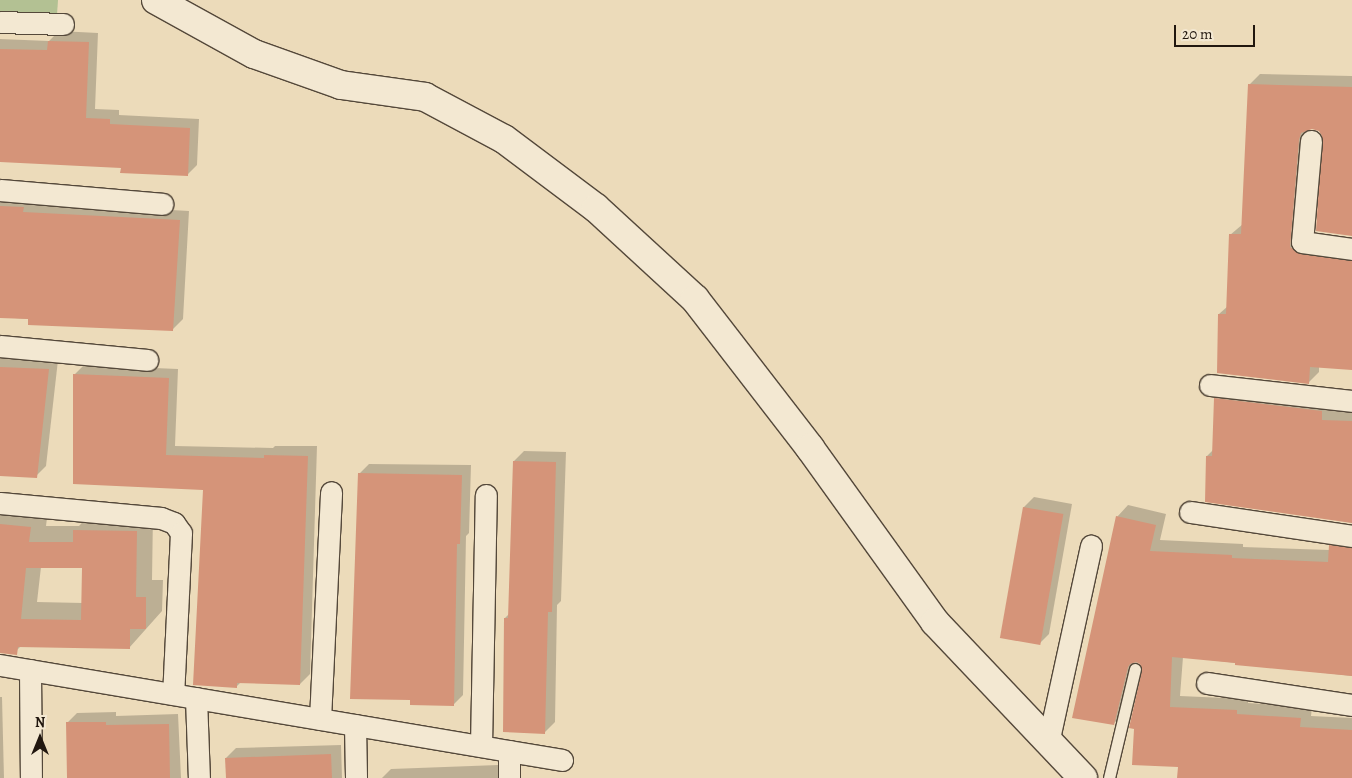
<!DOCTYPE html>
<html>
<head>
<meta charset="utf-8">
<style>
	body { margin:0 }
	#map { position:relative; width:1352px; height:778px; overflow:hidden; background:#ecdbba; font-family:Alegreya,serif }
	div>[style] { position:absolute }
	.green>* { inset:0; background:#b3c193 }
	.shadow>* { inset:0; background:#0003 }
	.building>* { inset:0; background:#d59479; transform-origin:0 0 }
	.roads { filter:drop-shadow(1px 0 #54483a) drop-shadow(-1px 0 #54483a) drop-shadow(0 1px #54483a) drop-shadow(0 -1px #54483a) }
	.service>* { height:11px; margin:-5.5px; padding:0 5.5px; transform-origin:5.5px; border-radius:5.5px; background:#f3e8d2 }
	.minor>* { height:21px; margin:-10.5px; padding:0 10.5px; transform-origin:10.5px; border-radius:10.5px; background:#f3e8d2 }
	.tertiary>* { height:28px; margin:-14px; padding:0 14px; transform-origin:14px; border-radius:14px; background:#f3e8d2 }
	span { translate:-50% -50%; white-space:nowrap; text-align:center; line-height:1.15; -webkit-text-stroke:4px #f3e8d2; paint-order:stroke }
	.north { position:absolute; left:15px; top:713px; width:50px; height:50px; -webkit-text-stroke:4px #f3e8d2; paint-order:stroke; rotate:0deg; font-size:14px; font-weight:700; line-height:20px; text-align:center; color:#21170f }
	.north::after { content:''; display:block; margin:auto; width:18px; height:22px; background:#21170f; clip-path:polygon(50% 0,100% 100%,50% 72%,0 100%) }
	.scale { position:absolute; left:1174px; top:25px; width:81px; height:22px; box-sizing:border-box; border:2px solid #21170f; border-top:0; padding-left:6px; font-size:15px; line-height:18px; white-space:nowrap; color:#21170f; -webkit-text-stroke:4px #f3e8d2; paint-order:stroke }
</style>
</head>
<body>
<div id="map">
	<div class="green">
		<i style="clip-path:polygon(0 0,58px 0,57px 15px,0 11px)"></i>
	</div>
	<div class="shadow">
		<i style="clip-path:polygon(59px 31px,98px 33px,95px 109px,119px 110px,119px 115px,199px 119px,197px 165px,187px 175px,122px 166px,0 161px,0 39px,49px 41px)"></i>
		<i style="clip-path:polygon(1260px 74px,1352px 76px,1352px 235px,1325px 142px,1319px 130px,1312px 127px,1308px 129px,1300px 236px,1352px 250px,1352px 368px,1319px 366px,1319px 372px,1309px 382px,1219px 314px,1228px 306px,1230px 235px,1243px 224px,1250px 84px)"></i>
		<i style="clip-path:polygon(0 196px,33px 202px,189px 211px,183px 319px,173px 329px,0 317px)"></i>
		<i style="clip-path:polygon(0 355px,58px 360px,46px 466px,36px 476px,0 475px)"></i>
		<i style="clip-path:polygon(84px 365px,178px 369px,175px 446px,273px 448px,275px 446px,317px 446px,310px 674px,300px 684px,241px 682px,236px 687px,194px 684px,204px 489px,74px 375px)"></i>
		<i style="clip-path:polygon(1226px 387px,1352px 410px,1352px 523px,1329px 518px,1207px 456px,1213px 450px,1215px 399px)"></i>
		<i style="clip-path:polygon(524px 451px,566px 452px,561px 601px,557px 605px,555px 722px,545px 732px,505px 618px,509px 614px,514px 461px)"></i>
		<i style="clip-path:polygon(369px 464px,471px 465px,469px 533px,466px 536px,463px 695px,453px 705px,359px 474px)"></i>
		<i style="clip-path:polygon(1034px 497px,1072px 504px,1049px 634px,1039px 644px,1001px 637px,1024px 507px)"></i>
		<i style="clip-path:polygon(evenodd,0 505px,48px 510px,46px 526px,79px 526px,91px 513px,153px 514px,152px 580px,163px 580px,162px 611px,129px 648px,21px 646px,17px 650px,0 648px,0 505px,41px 567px,83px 567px,83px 603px,37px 602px,41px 567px)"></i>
		<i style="clip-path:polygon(1128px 505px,1166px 514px,1160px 540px,1243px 544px,1243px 547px,1330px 550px,1330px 546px,1341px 534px,1352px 536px,1352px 676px,1183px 657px,1180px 696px,1248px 699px,1248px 703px,1312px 707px,1311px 716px,1352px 718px,1352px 778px,1178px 778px,1179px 766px,1141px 662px,1137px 662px,1125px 713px,1113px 724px,1117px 517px)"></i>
		<i style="clip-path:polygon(0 697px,2px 697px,4px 778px,0 778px)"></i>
		<i style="clip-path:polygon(116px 712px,116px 716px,178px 714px,181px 778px,68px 778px,67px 723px,77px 713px)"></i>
		<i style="clip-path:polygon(341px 745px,342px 778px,227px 778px,226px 758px,236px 748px)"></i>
		<i style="clip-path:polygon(498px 765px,498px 778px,382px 778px,391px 769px)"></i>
	</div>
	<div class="building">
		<i style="clip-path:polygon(48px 41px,89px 42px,86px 118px,110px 119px,110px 124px,190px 128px,188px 176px,120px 173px,121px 168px,0 162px,0 49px,47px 50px)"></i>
		<i style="clip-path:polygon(1248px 84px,1352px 87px,1352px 236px,1316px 231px,1322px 136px,1319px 131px,1312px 129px,1301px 133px,1299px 140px,1290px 247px,1300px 254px,1352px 261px,1352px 370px,1310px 367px,1309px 384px,1217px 373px,1218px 314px,1226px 314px,1229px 234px,1241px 234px)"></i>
		<i style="clip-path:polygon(0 206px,24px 207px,23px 212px,180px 220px,173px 331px,28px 325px,28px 319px,0 318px)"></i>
		<i style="clip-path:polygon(0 367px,49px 369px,37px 478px,0 476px)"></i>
		<i style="clip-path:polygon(73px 374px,169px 378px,166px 455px,264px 458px,264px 455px,308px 456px,300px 685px,237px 683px,237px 688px,193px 685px,203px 490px,73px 484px)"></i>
		<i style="clip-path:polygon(1214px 398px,1322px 411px,1322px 420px,1352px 421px,1352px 523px,1205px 502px,1206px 456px,1212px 456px)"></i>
		<i style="clip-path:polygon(513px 461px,556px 462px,552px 612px,548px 612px,545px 734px,503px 732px,504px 618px,508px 618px)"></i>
		<i style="clip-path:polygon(358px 473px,462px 475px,460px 544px,457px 544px,454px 706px,410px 705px,410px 700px,350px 699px)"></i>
		<i style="left:1023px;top:507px;width:41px;height:133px;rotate:10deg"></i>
		<i style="clip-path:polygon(1116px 516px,1156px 525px,1150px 551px,1232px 555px,1232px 558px,1328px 562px,1329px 545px,1352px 548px,1352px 676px,1235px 665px,1235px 663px,1172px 657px,1170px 707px,1237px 710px,1237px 714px,1301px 718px,1300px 727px,1352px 730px,1352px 778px,1177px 778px,1178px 767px,1132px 765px,1134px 729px,1129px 728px,1142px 670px,1140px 664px,1136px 662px,1130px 664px,1128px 667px,1114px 725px,1072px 718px)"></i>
		<i style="clip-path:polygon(evenodd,0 524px,31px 527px,29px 542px,73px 542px,73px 530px,137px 531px,136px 597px,146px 597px,146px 629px,130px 629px,130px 649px,18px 647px,17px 655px,0 653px,0 524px,26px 568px,82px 568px,81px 620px,21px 619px,26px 568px)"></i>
		<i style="clip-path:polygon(66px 722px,106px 722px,106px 725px,169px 724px,170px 778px,67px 778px)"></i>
		<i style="clip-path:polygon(331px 754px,332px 778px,226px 778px,225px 758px)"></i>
	</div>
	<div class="roads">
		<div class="service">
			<i style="left:1109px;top:778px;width:112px;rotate:-76.6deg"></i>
		</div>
		<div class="minor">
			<i style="left:0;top:22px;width:63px;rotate:1.8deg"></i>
			<i style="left:1311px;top:141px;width:101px;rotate:95.1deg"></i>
			<i style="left:1302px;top:242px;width:50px;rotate:8deg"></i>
			<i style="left:0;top:190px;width:163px;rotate:4.9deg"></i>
			<i style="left:0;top:346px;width:148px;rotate:5.4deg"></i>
			<i style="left:1210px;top:385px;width:143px;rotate:6.4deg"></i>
			<i style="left:0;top:503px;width:162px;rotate:5.3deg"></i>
			<i style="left:161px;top:518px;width:14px;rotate:21deg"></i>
			<i style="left:174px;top:523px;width:12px;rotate:55deg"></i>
			<i style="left:181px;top:533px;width:161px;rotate:92.8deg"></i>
			<i style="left:1190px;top:512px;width:164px;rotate:8.4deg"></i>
			<i style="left:0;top:665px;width:570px;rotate:9.59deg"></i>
			<i style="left:30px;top:670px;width:108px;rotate:89.5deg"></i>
			<i style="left:1207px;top:683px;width:147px;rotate:8.6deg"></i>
			<i style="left:196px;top:698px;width:80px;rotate:87.9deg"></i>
			<i style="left:320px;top:719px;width:227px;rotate:-87.2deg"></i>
			<i style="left:355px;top:725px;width:53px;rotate:88.9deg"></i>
			<i style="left:1048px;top:743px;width:202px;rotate:-77.7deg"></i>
			<i style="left:481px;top:746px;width:251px;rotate:-88.9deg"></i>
			<i style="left:509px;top:751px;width:27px;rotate:90deg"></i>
		</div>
		<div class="tertiary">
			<i style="left:156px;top:0;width:112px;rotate:28.9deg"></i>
			<i style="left:254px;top:54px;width:92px;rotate:19.6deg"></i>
			<i style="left:341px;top:85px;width:85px;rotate:8.1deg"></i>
			<i style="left:425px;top:97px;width:89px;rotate:28deg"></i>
			<i style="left:504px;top:139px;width:115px;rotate:36.9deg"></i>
			<i style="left:596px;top:208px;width:134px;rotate:42.6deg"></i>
			<i style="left:695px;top:299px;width:188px;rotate:52.3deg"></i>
			<i style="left:810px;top:448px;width:214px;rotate:54.3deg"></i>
			<i style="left:935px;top:622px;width:215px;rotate:46.5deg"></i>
		</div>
	</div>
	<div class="north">N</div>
	<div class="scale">20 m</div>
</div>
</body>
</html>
